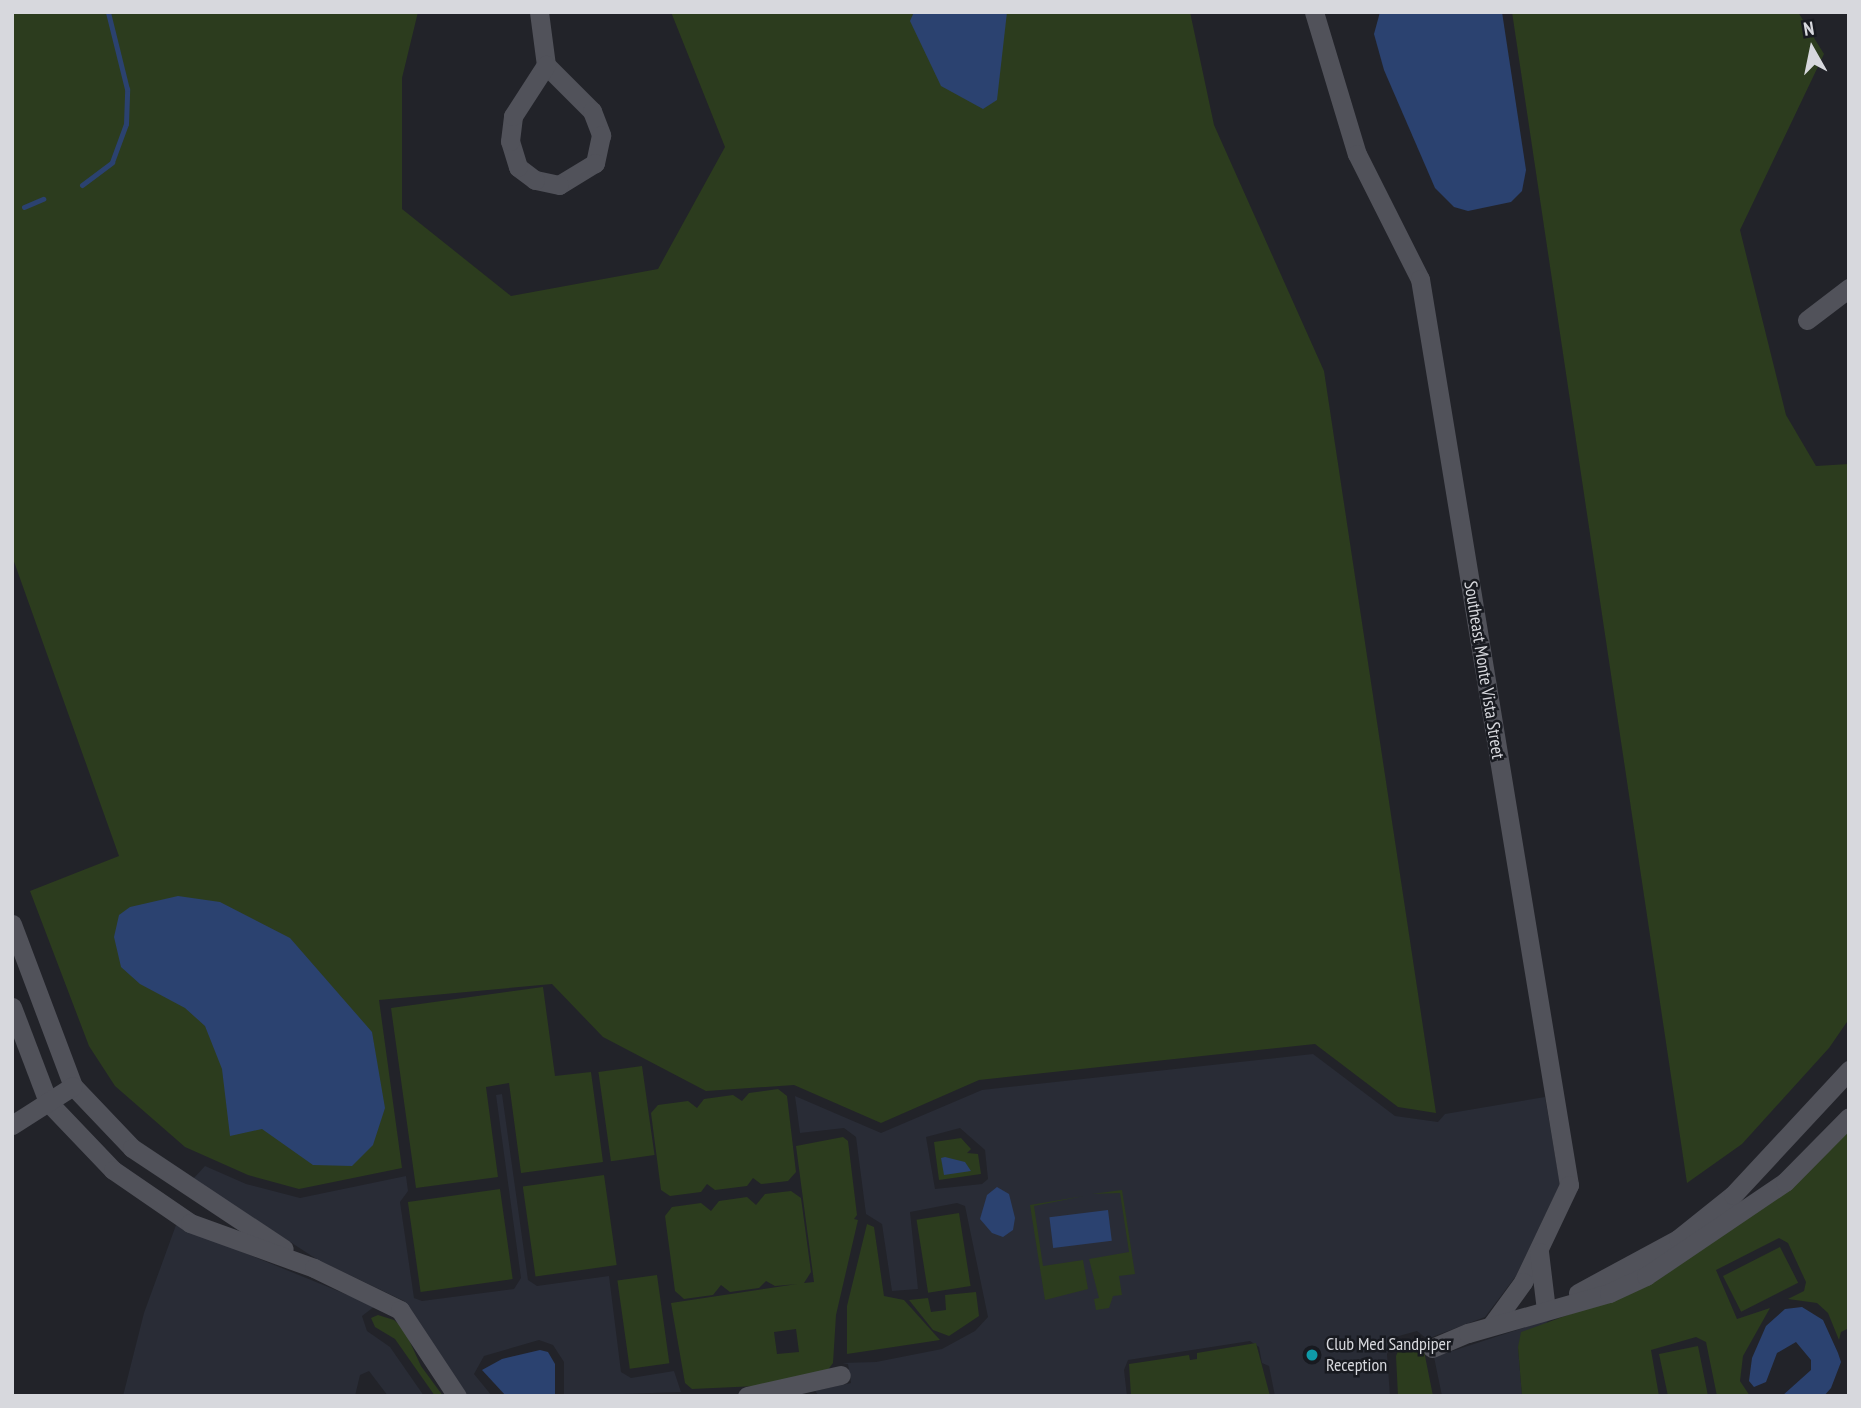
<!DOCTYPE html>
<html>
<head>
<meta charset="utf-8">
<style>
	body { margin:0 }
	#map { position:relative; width:1861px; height:1408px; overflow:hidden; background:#222329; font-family:"PT Sans Narrow",sans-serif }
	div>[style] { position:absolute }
	.built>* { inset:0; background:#292c36 }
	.green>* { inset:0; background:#2c3c1e; transform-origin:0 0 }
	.water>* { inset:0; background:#2b4270; transform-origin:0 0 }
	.stream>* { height:5px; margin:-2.5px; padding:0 2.5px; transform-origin:2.5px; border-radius:2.5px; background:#2b4270 }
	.minor>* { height:19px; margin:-9.5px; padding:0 9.5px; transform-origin:9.5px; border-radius:9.5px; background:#51525a }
	.dots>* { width:19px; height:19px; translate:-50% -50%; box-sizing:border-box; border:4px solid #181a20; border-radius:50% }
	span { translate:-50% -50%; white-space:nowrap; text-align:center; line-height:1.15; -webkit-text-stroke:5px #181a20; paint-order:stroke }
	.street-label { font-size:18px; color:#d7d8dd }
	.poi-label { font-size:18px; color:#d7d8dd }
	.left { translate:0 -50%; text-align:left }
	.frame { position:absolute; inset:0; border:14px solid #d7d8dd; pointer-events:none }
	.north { position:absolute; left:1777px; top:14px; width:70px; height:70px; -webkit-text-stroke:5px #181a20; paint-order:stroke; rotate:351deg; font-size:19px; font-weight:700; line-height:28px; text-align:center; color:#d7d8dd }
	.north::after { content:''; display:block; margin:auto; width:24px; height:32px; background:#d7d8dd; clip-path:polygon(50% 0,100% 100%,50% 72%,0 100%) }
</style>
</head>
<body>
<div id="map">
	<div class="built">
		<i style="clip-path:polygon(evenodd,1313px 1054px,1395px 1116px,1438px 1122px,1445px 1114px,1545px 1097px,1560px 1184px,1516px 1276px,1485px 1317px,1427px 1339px,1417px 1331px,1395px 1337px,1387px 1354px,1390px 1396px,1275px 1396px,1269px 1366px,1262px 1363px,1259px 1347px,1250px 1341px,1128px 1360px,1124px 1370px,1127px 1396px,819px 1396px,815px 1391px,851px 1383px,848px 1364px,842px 1363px,876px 1362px,942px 1349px,975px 1331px,988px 1317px,965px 1206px,957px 1203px,910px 1212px,918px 1289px,892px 1291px,882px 1224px,866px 1214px,856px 1137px,844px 1128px,800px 1133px,795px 1096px,881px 1133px,982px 1090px,1313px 1054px,960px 1128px,985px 1150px,988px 1179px,982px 1184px,935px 1189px,926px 1137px,960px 1128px)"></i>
		<i style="clip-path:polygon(502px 1094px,528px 1280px,537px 1286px,609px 1276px,621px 1372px,631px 1378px,674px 1371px,681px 1392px,564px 1396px,564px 1362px,553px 1345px,539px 1340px,484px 1356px,474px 1374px,492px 1396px,468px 1396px,404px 1301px,318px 1260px,193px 1179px,205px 1166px,246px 1184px,300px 1198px,406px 1176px,408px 1191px,400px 1202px,414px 1298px,422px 1301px,514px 1289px,521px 1278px,496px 1095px)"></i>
		<i style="clip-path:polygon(176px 1225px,375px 1306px,362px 1316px,367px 1331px,390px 1347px,424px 1396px,388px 1396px,369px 1371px,360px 1375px,355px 1396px,123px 1396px,144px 1313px)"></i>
		<i style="clip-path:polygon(1551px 1319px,1518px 1347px,1522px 1396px,1442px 1396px,1434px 1357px)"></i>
	</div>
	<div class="green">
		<i style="clip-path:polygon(12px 12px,418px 12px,402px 78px,402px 209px,511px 296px,658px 269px,725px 147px,671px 12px,1190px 12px,1214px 125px,1324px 371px,1436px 1113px,1398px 1107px,1315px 1044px,979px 1080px,881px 1123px,794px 1085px,706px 1091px,603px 1037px,552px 984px,379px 1000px,402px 1168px,299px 1189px,248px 1175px,185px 1147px,115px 1086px,89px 1046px,30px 891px,119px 856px,12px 556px)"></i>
		<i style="clip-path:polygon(1512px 12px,1798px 12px,1824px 54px,1740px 230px,1786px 415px,1816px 466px,1849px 464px,1849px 1019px,1829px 1048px,1742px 1144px,1687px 1183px)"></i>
		<i style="clip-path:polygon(543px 987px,555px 1076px,591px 1072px,603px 1162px,521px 1173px,509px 1083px,486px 1087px,498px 1177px,416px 1188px,391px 1008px)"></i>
		<i style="left:642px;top:1066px;width:90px;height:44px;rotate:82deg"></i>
		<i style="clip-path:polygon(778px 1089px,787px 1096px,796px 1172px,788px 1181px,761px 1184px,753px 1178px,747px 1186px,715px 1190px,707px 1184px,701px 1192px,670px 1196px,661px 1190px,651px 1113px,658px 1105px,688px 1101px,697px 1108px,704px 1099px,733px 1095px,742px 1101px,749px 1093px)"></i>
		<i style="clip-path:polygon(1849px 1131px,1849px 1328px,1841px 1332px,1839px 1340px,1828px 1313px,1817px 1303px,1788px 1299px,1804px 1291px,1806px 1282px,1788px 1243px,1779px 1238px,1716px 1270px,1737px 1319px,1770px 1308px,1743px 1356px,1740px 1381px,1750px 1396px,1717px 1396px,1706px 1342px,1696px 1337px,1651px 1350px,1659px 1396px,1522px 1396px,1518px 1347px,1521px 1332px,1650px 1285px,1791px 1189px)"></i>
		<i style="clip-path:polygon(evenodd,843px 1137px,848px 1141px,857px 1215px,854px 1219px,858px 1220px,836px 1315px,833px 1363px,827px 1371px,757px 1386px,692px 1389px,685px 1383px,671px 1303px,797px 1284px,775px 1286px,766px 1281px,759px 1288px,730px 1292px,721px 1285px,713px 1295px,684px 1299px,675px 1291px,665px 1216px,672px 1207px,701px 1203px,711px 1211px,719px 1201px,747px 1197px,756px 1205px,765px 1194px,791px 1191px,801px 1198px,811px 1272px,804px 1283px,814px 1282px,796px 1146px,843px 1137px,796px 1329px,799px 1352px,777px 1354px,774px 1332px,796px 1329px)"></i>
		<i style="clip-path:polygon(961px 1138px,971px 1149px,967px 1153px,978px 1154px,981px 1174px,939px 1180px,934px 1142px)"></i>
		<i style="left:604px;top:1175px;width:91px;height:82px;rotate:82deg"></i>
		<i style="left:500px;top:1189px;width:91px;height:93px;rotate:82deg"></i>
		<i style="clip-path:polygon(1122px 1190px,1135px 1274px,1119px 1276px,1122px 1295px,1113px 1296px,1109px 1308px,1096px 1310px,1094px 1299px,1099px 1298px,1089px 1259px,1129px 1252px,1120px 1193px,1092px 1194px)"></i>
		<i style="clip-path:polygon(1084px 1196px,1034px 1206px,1043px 1266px,1083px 1260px,1088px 1289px,1045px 1300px,1030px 1205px)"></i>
		<i style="left:959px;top:1213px;width:74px;height:43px;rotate:81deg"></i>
		<i style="clip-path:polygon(867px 1224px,874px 1227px,884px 1296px,904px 1300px,940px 1340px,847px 1354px,847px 1306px)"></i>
		<i style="left:1780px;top:1247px;width:40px;height:64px;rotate:63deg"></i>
		<i style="left:657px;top:1275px;width:89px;height:40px;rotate:82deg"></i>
		<i style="clip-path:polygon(976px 1292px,979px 1316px,949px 1336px,933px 1330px,909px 1300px,928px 1298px,931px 1312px,946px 1310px,945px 1295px)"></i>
		<i style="clip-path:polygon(378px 1315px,394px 1320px,404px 1329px,421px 1366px,443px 1396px,435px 1396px,395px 1339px,375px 1327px,371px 1318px)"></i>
		<i style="clip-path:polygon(1417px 1341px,1424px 1351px,1433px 1396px,1398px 1396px,1396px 1356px,1401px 1344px)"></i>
		<i style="clip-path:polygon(1256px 1343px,1270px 1396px,1131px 1396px,1129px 1364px,1189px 1355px,1190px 1360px,1197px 1359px,1197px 1353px)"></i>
		<i style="clip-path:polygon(1698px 1346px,1708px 1396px,1668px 1396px,1659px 1354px)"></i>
	</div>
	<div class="water">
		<i style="clip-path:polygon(914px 12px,1007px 12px,997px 100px,983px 109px,941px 86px,910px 21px)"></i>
		<i style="clip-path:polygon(1380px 12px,1502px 12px,1526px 170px,1522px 191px,1511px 202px,1468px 211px,1454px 207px,1435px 188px,1384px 70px,1374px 34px)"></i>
		<i style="clip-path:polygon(178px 896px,220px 902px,290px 938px,372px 1032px,385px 1108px,373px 1145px,352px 1166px,313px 1165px,262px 1129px,230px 1136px,222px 1069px,205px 1026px,185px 1008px,140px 984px,121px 967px,114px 937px,119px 915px,130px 907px)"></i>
		<i style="clip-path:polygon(945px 1157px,965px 1162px,971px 1171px,944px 1175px,941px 1158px)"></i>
		<i style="clip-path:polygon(997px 1187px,1009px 1194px,1015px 1218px,1013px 1230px,1003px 1237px,992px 1233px,980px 1219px,987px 1195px)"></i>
		<i style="left:1108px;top:1210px;width:31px;height:59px;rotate:83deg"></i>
		<i style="clip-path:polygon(1802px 1307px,1823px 1320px,1838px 1353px,1841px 1362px,1831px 1388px,1824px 1396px,1782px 1396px,1811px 1370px,1811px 1360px,1796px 1342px,1777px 1353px,1766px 1382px,1754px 1387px,1749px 1381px,1752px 1358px,1766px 1326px,1785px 1309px)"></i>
		<i style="clip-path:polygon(540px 1350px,548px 1352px,555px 1364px,555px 1396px,506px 1396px,482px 1370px,502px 1359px)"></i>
	</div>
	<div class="stream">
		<i style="left:82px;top:185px;width:38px;rotate:-37deg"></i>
		<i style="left:112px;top:162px;width:40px;rotate:-69.8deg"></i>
		<i style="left:126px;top:124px;width:35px;rotate:-88deg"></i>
		<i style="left:127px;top:89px;width:79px;rotate:-103.9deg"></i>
		<i style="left:24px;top:207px;width:21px;rotate:-23deg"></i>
	</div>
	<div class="minor">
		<i style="left:539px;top:12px;width:53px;rotate:82.5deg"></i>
		<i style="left:546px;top:65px;width:65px;rotate:45deg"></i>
		<i style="left:592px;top:111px;width:26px;rotate:69deg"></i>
		<i style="left:601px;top:135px;width:29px;rotate:102deg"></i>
		<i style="left:595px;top:163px;width:42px;rotate:148.6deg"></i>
		<i style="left:559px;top:185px;width:25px;rotate:-168deg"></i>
		<i style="left:535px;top:180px;width:21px;rotate:-143deg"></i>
		<i style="left:518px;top:167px;width:27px;rotate:-107deg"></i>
		<i style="left:510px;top:141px;width:25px;rotate:-83deg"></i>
		<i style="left:513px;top:116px;width:61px;rotate:-57.1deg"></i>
		<i style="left:1314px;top:12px;width:148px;rotate:73.2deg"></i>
		<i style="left:1357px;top:154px;width:140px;rotate:63.3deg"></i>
		<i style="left:1420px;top:279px;width:918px;rotate:80.66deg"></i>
		<i style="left:1569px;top:1185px;width:107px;rotate:115.4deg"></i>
		<i style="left:1523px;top:1282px;width:54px;rotate:126deg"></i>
		<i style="left:1807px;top:320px;width:53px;rotate:-37.3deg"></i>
		<i style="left:12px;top:924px;width:173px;rotate:69.4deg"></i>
		<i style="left:73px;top:1086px;width:86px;rotate:46.4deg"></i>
		<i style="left:132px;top:1148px;width:182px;rotate:33.6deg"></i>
		<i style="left:12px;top:1007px;width:102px;rotate:69.2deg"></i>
		<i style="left:48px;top:1102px;width:94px;rotate:46.3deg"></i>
		<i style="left:113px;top:1170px;width:93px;rotate:34.5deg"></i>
		<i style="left:190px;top:1223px;width:132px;rotate:19.9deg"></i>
		<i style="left:314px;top:1268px;width:96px;rotate:26deg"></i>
		<i style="left:400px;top:1310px;width:103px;rotate:56.5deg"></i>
		<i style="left:12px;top:1125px;width:72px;rotate:-32.6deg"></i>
		<i style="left:1539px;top:1252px;width:58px;rotate:83.1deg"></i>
		<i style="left:1578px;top:1293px;width:114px;rotate:-28.4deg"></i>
		<i style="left:1678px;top:1239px;width:70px;rotate:-38.7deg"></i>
		<i style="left:1733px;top:1195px;width:171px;rotate:-47.1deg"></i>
		<i style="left:1432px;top:1348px;width:39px;rotate:-23deg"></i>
		<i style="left:1468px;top:1333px;width:147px;rotate:-15.8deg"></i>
		<i style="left:1609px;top:1293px;width:41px;rotate:-24.7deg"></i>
		<i style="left:1646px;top:1276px;width:168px;rotate:-34.1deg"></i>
		<i style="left:1785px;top:1182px;width:91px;rotate:-45.4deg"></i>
		<i style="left:747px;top:1396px;width:96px;rotate:-12.6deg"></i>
	</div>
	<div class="dots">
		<i style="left:1312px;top:1355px;background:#0f9aa8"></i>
	</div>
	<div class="street-label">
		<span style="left:1484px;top:670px;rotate:81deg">Southeast Monte Vista Street</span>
	</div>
	<div class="poi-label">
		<span class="left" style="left:1326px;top:1355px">Club Med Sandpiper<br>Reception</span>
	</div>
	<div class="frame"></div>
	<div class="north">N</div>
</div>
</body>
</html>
